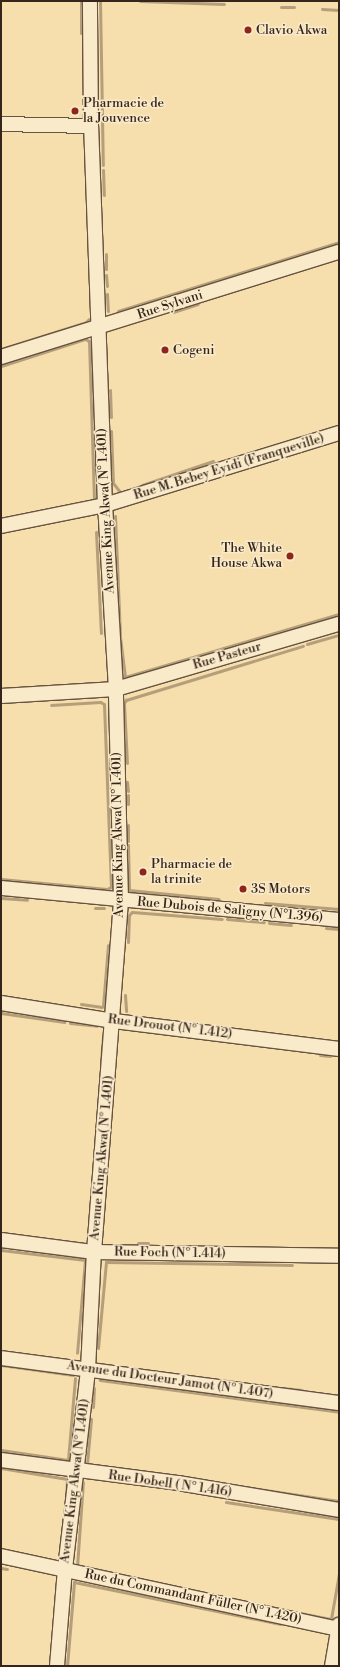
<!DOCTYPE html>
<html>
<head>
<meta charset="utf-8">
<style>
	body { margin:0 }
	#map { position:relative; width:340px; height:1667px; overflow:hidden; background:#f6dead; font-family:"Libre Bodoni",serif }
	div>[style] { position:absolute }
	.stream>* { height:3px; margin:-1.5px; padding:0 1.5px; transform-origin:1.5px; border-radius:1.5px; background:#b59f7b }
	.roads { filter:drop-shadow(1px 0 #665340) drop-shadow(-1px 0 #665340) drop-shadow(0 1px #665340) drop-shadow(0 -1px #665340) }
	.minor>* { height:14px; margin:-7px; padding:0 7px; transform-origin:7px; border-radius:7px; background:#f9eaca }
	.dots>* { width:11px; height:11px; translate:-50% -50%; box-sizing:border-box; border:2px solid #f9eaca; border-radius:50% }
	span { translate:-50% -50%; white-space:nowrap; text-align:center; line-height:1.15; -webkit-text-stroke:3px #f9eaca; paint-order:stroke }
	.poi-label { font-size:13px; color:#36251b }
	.left { translate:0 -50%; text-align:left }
	.right { translate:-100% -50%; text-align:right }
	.street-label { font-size:13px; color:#36251b }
	.frame { position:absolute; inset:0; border:2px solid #36251b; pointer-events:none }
</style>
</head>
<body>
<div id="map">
	<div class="stream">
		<i style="left:81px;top:1px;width:32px;rotate:90deg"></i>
		<i style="left:100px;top:1px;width:164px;rotate:89deg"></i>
		<i style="left:140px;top:1px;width:84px;rotate:2deg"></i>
		<i style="left:281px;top:7px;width:13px"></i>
		<i style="left:322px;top:9px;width:17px;rotate:3deg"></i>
		<i style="left:103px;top:170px;width:25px;rotate:88deg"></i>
		<i style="left:106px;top:254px;width:15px;rotate:90deg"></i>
		<i style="left:106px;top:275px;width:11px;rotate:85deg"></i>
		<i style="left:107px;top:294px;width:17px;rotate:87deg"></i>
		<i style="left:118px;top:311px;width:232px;rotate:-17.3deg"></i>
		<i style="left:173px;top:312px;width:26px;rotate:-18deg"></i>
		<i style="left:1px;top:349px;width:89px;rotate:-17.6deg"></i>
		<i style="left:86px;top:322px;width:4px;rotate:-45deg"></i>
		<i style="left:1px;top:366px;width:88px;rotate:-17.8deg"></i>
		<i style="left:85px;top:339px;width:4px;rotate:27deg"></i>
		<i style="left:89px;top:341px;width:160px;rotate:88.2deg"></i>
		<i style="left:110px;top:390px;width:27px;rotate:88deg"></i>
		<i style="left:111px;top:431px;width:52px;rotate:87.8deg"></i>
		<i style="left:113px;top:483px;width:11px;rotate:52deg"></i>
		<i style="left:142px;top:485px;width:75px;rotate:-18.7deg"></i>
		<i style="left:115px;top:516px;width:121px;rotate:87.6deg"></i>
		<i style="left:120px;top:637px;width:40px;rotate:82.9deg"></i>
		<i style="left:125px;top:677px;width:223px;rotate:-16.4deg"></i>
		<i style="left:96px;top:532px;width:101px;rotate:87.2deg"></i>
		<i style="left:307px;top:644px;width:33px;rotate:-16deg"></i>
		<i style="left:127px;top:763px;width:60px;rotate:-92.9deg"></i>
		<i style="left:124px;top:703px;width:4px;rotate:-56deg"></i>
		<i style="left:126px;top:700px;width:185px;rotate:-17deg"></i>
		<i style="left:127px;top:782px;width:9px;rotate:84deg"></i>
		<i style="left:128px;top:795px;width:9px;rotate:90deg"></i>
		<i style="left:128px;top:825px;width:16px;rotate:90deg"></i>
		<i style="left:128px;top:845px;width:45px;rotate:88.7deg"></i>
		<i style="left:129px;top:890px;width:90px;rotate:5.7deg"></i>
		<i style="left:1px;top:879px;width:106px;rotate:5.4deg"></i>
		<i style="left:107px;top:889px;width:4px;rotate:-27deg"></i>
		<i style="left:111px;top:887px;width:183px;rotate:-92.2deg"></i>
		<i style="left:104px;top:704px;width:4px;rotate:-153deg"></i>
		<i style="left:100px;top:702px;width:49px;rotate:176.5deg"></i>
		<i style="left:1px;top:898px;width:26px;rotate:4deg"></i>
		<i style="left:265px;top:903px;width:74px;rotate:4.6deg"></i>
		<i style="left:95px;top:908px;width:9px"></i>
		<i style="left:227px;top:919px;width:37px;rotate:5deg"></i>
		<i style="left:269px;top:923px;width:22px;rotate:5deg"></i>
		<i style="left:326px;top:928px;width:13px;rotate:4deg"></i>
		<i style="left:128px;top:942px;width:27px;rotate:-88deg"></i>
		<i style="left:129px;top:915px;width:4px;rotate:-45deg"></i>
		<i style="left:132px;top:912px;width:90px;rotate:4.4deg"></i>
		<i style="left:125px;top:995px;width:16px;rotate:86deg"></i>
		<i style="left:81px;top:1004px;width:21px;rotate:8deg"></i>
		<i style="left:103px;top:1006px;width:61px;rotate:-85.3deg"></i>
		<i style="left:1px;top:1013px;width:64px;rotate:8.1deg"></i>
		<i style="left:70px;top:1023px;width:27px;rotate:6deg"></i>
		<i style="left:320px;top:1055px;width:10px;rotate:6deg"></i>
		<i style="left:101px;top:1060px;width:22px;rotate:-85deg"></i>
		<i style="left:138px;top:1243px;width:10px"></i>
		<i style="left:1px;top:1250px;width:85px;rotate:6.8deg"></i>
		<i style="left:85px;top:1260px;width:93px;rotate:94.9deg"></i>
		<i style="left:98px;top:1348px;width:86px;rotate:-84.7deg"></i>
		<i style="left:106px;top:1262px;width:186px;rotate:0.9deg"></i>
		<i style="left:1px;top:1365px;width:73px;rotate:7.9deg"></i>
		<i style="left:100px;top:1380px;width:241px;rotate:7.6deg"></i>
		<i style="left:283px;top:1388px;width:19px;rotate:6deg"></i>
		<i style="left:93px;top:1407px;width:19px;rotate:-87deg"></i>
		<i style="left:91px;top:1419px;width:45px;rotate:95.1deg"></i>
		<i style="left:87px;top:1464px;width:37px;rotate:8deg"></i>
		<i style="left:1px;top:1450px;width:68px;rotate:8.5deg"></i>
		<i style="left:68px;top:1460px;width:82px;rotate:-85.1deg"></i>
		<i style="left:1px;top:1468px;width:67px;rotate:9.5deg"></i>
		<i style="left:67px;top:1479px;width:17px;rotate:93deg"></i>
		<i style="left:245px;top:1487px;width:95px;rotate:8.5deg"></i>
		<i style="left:226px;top:1502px;width:114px;rotate:8.6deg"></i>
		<i style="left:77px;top:1567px;width:85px;rotate:-86deg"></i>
		<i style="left:1px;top:1568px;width:6px;rotate:9deg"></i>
		<i style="left:264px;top:1606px;width:68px;rotate:11deg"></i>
		<i style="left:331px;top:1619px;width:47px;rotate:-80.1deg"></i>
		<i style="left:67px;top:1666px;width:84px;rotate:-85.2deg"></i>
		<i style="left:74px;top:1582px;width:211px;rotate:11.5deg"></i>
	</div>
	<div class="roads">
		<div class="minor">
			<i style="left:1px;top:124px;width:90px;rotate:1.3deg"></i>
			<i style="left:1px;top:357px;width:354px;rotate:-17.3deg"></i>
			<i style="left:1px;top:526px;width:106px;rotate:-11.4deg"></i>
			<i style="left:105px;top:505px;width:245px;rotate:-17.1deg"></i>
			<i style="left:1px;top:696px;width:115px;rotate:-3.5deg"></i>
			<i style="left:116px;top:689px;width:232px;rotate:-16.3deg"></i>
			<i style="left:1px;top:888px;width:340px;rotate:5.4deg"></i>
			<i style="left:1px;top:1003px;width:114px;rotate:9.1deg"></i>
			<i style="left:114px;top:1021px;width:227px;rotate:7.1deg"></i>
			<i style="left:1px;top:1240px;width:94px;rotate:7.4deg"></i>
			<i style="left:94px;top:1252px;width:245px;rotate:0.9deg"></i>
			<i style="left:1px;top:1358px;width:341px;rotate:7.6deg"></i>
			<i style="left:1px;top:1460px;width:178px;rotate:7.4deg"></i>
			<i style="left:178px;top:1483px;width:163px;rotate:9.5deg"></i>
			<i style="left:1px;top:1556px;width:346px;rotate:12.2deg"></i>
			<i style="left:57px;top:1666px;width:97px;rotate:-85.3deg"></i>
			<i style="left:65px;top:1569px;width:201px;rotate:-83.4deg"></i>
			<i style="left:88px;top:1369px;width:117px;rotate:-87.1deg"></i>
			<i style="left:94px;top:1252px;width:353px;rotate:-85.6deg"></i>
			<i style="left:121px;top:900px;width:211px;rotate:-91.4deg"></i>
			<i style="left:116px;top:689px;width:184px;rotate:-93.4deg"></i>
			<i style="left:105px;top:505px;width:379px;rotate:-92.1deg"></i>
			<i style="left:91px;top:126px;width:125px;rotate:-90.5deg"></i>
			<i style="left:332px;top:1666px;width:42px;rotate:-80.3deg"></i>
		</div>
	</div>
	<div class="dots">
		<i style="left:248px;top:30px;background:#8f2418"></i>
		<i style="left:75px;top:111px;background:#8f2418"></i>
		<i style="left:165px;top:350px;background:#8f2418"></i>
		<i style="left:290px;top:556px;background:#8f2418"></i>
		<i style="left:143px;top:872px;background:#8f2418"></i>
		<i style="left:243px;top:889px;background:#8f2418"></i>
	</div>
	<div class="poi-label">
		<span class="left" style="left:256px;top:30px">Clavio Akwa</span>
		<span class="left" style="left:83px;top:111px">Pharmacie de<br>la Jouvence</span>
		<span class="left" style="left:173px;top:350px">Cogeni</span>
		<span class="right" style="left:282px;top:556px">The White<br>House Akwa</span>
		<span class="left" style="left:151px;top:872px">Pharmacie de<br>la trinite</span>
		<span class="left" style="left:251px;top:889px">3S Motors</span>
	</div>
	<div class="street-label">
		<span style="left:170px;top:305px;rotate:-18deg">Rue Sylvani</span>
		<span style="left:229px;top:467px;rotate:-17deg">Rue M. Bebey Eyidi (Franqueville)</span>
		<span style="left:106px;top:511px;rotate:-93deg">Avenue King Akwa( N° 1.401)</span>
		<span style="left:227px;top:656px;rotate:-16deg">Rue Pasteur</span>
		<span style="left:118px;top:835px;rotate:-91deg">Avenue King Akwa( N° 1.401)</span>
		<span style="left:230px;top:910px;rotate:5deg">Rue Dubois de Saligny (N°1.396)</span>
		<span style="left:170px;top:1027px;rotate:7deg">Rue Drouot (N° 1.412)</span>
		<span style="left:102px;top:1158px;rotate:-85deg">Avenue King Akwa( N° 1.401)</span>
		<span style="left:170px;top:1253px;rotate:1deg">Rue Foch (N° 1.414)</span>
		<span style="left:170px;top:1380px;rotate:8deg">Avenue du Docteur Jamot (N° 1.407)</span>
		<span style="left:75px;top:1481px;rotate:-83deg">Avenue King Akwa( N° 1.401)</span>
		<span style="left:170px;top:1484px;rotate:8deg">Rue Dobell ( N° 1.416)</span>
		<span style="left:193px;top:1597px;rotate:12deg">Rue du Commandant Füller (N° 1.420)</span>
	</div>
	<div class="frame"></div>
</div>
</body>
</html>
